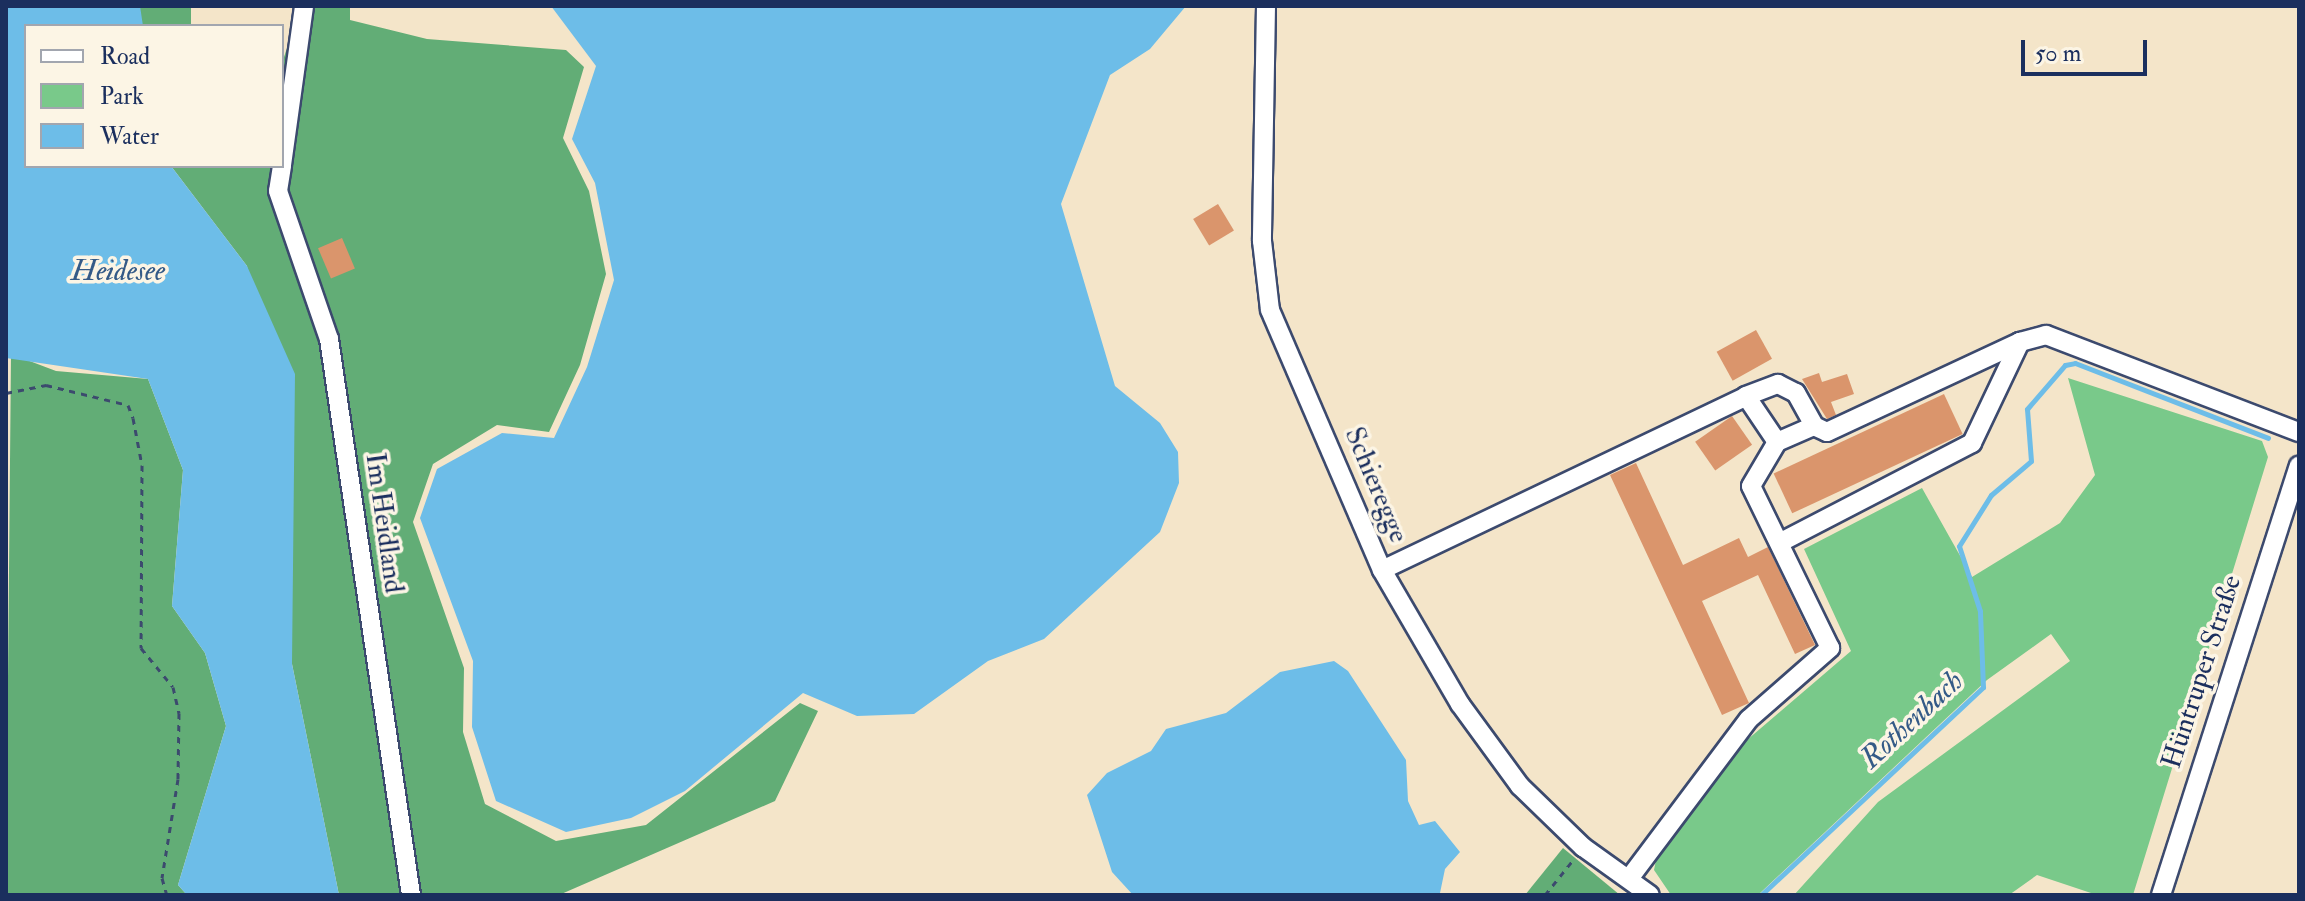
<!DOCTYPE html>
<html>
<head>
<meta charset="utf-8">
<style>
	body { margin:0 }
	#map { position:relative; width:2305px; height:901px; overflow:hidden; background:#f4e5c9; font-family:"IM FELL Double Pica",serif }
	div>[style] { position:absolute }
	.green>* { inset:0; background:#79c98a }
	.forest>* { inset:0; background:#62ad76; transform-origin:0 0 }
	.water>* { inset:0; background:#6dbde8 }
	.stream>* { height:5px; margin:-2.5px; padding:0 2.5px; transform-origin:2.5px; border-radius:2.5px; background:#6dbde8 }
	.building>* { inset:0; background:#da956c; transform-origin:0 0 }
	.path>* { height:3px; margin-top:-1.5px; transform-origin:0; background:repeating-linear-gradient(90deg,#3c4a6e 0 6px,transparent 0 12px) }
	.roads { filter:drop-shadow(2px 0 #3c4a6e) drop-shadow(-2px 0 #3c4a6e) drop-shadow(0 2px #3c4a6e) drop-shadow(0 -2px #3c4a6e) }
	.minor>* { height:18px; margin:-9px; padding:0 9px; transform-origin:9px; border-radius:9px; background:#fff }
	span { translate:-50% -50%; white-space:nowrap; text-align:center; line-height:1.15; -webkit-text-stroke:7px #fcf5e5; paint-order:stroke }
	.street-label { font-size:28px; color:#1b2f5e }
	.water-label { font-size:30px; color:#345a87; font-style:italic }
	.frame { position:absolute; inset:0; border:8px solid #1b2f5e; pointer-events:none }
	.legend { position:absolute; left:24px; top:24px; width:260px; height:144px; box-sizing:border-box; background:#fcf5e5; border:2px solid #a2a6af; margin:0; padding:10px 14px; list-style:none; font-size:24px; color:#1b2f5e }
	.legend li { display:flex; align-items:center; gap:16px; height:40px }
	.legend b { width:40px; border:2px solid #a2a6af }
	.scale { position:absolute; left:2021px; top:40px; width:126px; height:36px; box-sizing:border-box; border:4px solid #1b2f5e; border-top:0; padding-left:10px; font-size:24px; line-height:28px; white-space:nowrap; color:#1b2f5e; -webkit-text-stroke:6px #fcf5e5; paint-order:stroke }
</style>
</head>
<body>
<div id="map">
	<div class="green">
		<i style="clip-path:polygon(2068px 378px,2262px 441px,2268px 457px,2133px 895px,2097px 895px,2037px 875px,2009px 895px,1794px 895px,1878px 802px,2070px 661px,2051px 634px,1987px 680px,1758px 895px,1671px 895px,1654px 870px,1656px 860px,1733px 752px,1851px 651px,1804px 549px,1922px 488px,1972px 577px,2060px 523px,2095px 475px)"></i>
	</div>
	<div class="forest">
		<i style="left:140px;top:6px;width:51px;height:20px"></i>
		<i style="clip-path:polygon(301px 6px,350px 6px,350px 20px,427px 39px,566px 50px,584px 67px,563px 138px,589px 191px,606px 274px,580px 365px,549px 432px,497px 425px,433px 464px,413px 522px,464px 668px,463px 732px,485px 804px,556px 841px,646px 825px,800px 703px,818px 711px,775px 801px,559px 895px,339px 895px,292px 664px,291px 569px,247px 266px,171px 166px,282px 166px,282px 63px)"></i>
		<i style="clip-path:polygon(11px 354px,56px 371px,148px 379px,183px 470px,172px 606px,205px 653px,226px 726px,178px 885px,187px 895px,6px 895px)"></i>
		<i style="clip-path:polygon(1563px 848px,1620px 895px,1525px 895px)"></i>
	</div>
	<div class="water">
		<i style="clip-path:polygon(6px 6px,140px 6px,143px 26px,26px 26px,26px 166px,171px 166px,247px 266px,295px 374px,292px 664px,339px 895px,187px 895px,178px 885px,226px 726px,205px 653px,172px 606px,183px 470px,148px 379px,6px 358px)"></i>
		<i style="clip-path:polygon(551px 6px,1186px 6px,1150px 49px,1110px 75px,1061px 204px,1115px 386px,1160px 423px,1178px 452px,1179px 483px,1160px 532px,1044px 639px,988px 661px,914px 714px,857px 716px,803px 693px,685px 791px,631px 818px,566px 832px,496px 801px,472px 727px,473px 661px,420px 518px,437px 469px,502px 433px,554px 438px,587px 367px,614px 280px,595px 183px,572px 139px,596px 66px)"></i>
		<i style="clip-path:polygon(1334px 661px,1348px 671px,1406px 760px,1408px 801px,1419px 825px,1435px 821px,1460px 852px,1445px 869px,1440px 893px,1133px 895px,1112px 872px,1087px 795px,1107px 773px,1151px 751px,1166px 729px,1226px 713px,1280px 672px)"></i>
	</div>
	<div class="stream">
		<i style="left:1761px;top:895px;width:304px;rotate:-43.1deg"></i>
		<i style="left:1983px;top:687px;width:76px;rotate:-92.3deg"></i>
		<i style="left:1980px;top:611px;width:68px;rotate:-107.9deg"></i>
		<i style="left:1959px;top:546px;width:60px;rotate:-57.9deg"></i>
		<i style="left:1991px;top:495px;width:52px;rotate:-40.4deg"></i>
		<i style="left:2031px;top:461px;width:52px;rotate:-94.4deg"></i>
		<i style="left:2027px;top:409px;width:58px;rotate:-49.2deg"></i>
		<i style="left:2065px;top:365px;width:10px;rotate:-11deg"></i>
		<i style="left:2075px;top:363px;width:207px;rotate:21.2deg"></i>
	</div>
	<div class="building">
		<i style="left:1218px;top:204px;width:31px;height:29px;rotate:59deg"></i>
		<i style="left:342px;top:238px;width:33px;height:26px;rotate:67deg"></i>
		<i style="left:1756px;top:330px;width:33px;height:45px;rotate:61deg"></i>
		<i style="clip-path:polygon(1819px 373px,1822px 382px,1847px 374px,1854px 394px,1831px 402px,1836px 415px,1827px 419px,1802px 379px)"></i>
		<i style="left:1944px;top:394px;width:44px;height:188px;rotate:65deg"></i>
		<i style="left:1732px;top:416px;width:35px;height:45px;rotate:55deg"></i>
		<i style="clip-path:polygon(1636px 463px,1683px 565px,1739px 538px,1748px 557px,1768px 547px,1815px 645px,1795px 654px,1758px 575px,1702px 601px,1749px 703px,1722px 715px,1610px 475px)"></i>
	</div>
	<div class="path">
		<i style="left:6px;top:393px;width:41px;rotate:-11.3deg"></i>
		<i style="left:46px;top:385px;width:84px;rotate:13.7deg"></i>
		<i style="left:128px;top:405px;width:14px;rotate:69deg"></i>
		<i style="left:133px;top:418px;width:48px;rotate:79.2deg"></i>
		<i style="left:142px;top:465px;width:183px;rotate:90.3deg"></i>
		<i style="left:141px;top:648px;width:50px;rotate:50.6deg"></i>
		<i style="left:173px;top:687px;width:27px;rotate:77deg"></i>
		<i style="left:179px;top:713px;width:66px;rotate:90.9deg"></i>
		<i style="left:178px;top:779px;width:100px;rotate:99.2deg"></i>
		<i style="left:162px;top:878px;width:18px;rotate:74deg"></i>
		<i style="left:1545px;top:895px;width:45px;rotate:-51.3deg"></i>
	</div>
	<div class="roads">
		<div class="minor">
			<i style="left:1266px;top:6px;width:235px;rotate:91deg"></i>
			<i style="left:1262px;top:241px;width:69px;rotate:83.4deg"></i>
			<i style="left:1270px;top:310px;width:283px;rotate:66.7deg"></i>
			<i style="left:1382px;top:570px;width:155px;rotate:59.8deg"></i>
			<i style="left:1460px;top:704px;width:102px;rotate:53.8deg"></i>
			<i style="left:1520px;top:786px;width:88px;rotate:44.1deg"></i>
			<i style="left:1583px;top:847px;width:82px;rotate:35.6deg"></i>
			<i style="left:282px;top:165px;width:161px;rotate:-82.1deg"></i>
			<i style="left:282px;top:166px;width:25px;rotate:99deg"></i>
			<i style="left:278px;top:191px;width:157px;rotate:71deg"></i>
			<i style="left:329px;top:339px;width:562px;rotate:81.61deg"></i>
			<i style="left:1746px;top:396px;width:34px;rotate:-21deg"></i>
			<i style="left:1778px;top:384px;width:20px;rotate:27deg"></i>
			<i style="left:1796px;top:393px;width:38px;rotate:61deg"></i>
			<i style="left:1814px;top:426px;width:14px;rotate:25deg"></i>
			<i style="left:1827px;top:432px;width:213px;rotate:-25deg"></i>
			<i style="left:1783px;top:541px;width:213px;rotate:-27.4deg"></i>
			<i style="left:1972px;top:443px;width:112px;rotate:-64.6deg"></i>
			<i style="left:2020px;top:342px;width:27px;rotate:-15deg"></i>
			<i style="left:2046px;top:335px;width:271px;rotate:21deg"></i>
			<i style="left:1382px;top:570px;width:403px;rotate:-25.5deg"></i>
			<i style="left:1746px;top:396px;width:55px;rotate:56deg"></i>
			<i style="left:1631px;top:876px;width:196px;rotate:-53.1deg"></i>
			<i style="left:1749px;top:719px;width:108px;rotate:-41.2deg"></i>
			<i style="left:1830px;top:648px;width:180px;rotate:-116deg"></i>
			<i style="left:1751px;top:486px;width:51px;rotate:-59.4deg"></i>
			<i style="left:1777px;top:442px;width:40px;rotate:-23.4deg"></i>
			<i style="left:2161px;top:895px;width:451px;rotate:-72.2deg"></i>
		</div>
	</div>
	<div class="street-label">
		<span style="left:1376px;top:485px;rotate:67deg">Schieregge</span>
		<span style="left:384px;top:523px;rotate:82deg">Im Heidland</span>
		<span style="left:2202px;top:672px;rotate:-72deg">Hüntruper Straße</span>
	</div>
	<div class="water-label">
		<span style="left:118px;top:271px">Heidesee</span>
		<span style="left:1912px;top:720px;rotate:-43deg">Rothenbach</span>
	</div>
	<div class="frame"></div>
	<ul class="legend">
	<li><b style="height:10px;background:#fff"></b>Road</li>
	<li><b style="height:22px;background:#79c98a"></b>Park</li>
	<li><b style="height:22px;background:#6dbde8"></b>Water</li>
	</ul>
	<div class="scale">50 m</div>
</div>
</body>
</html>
